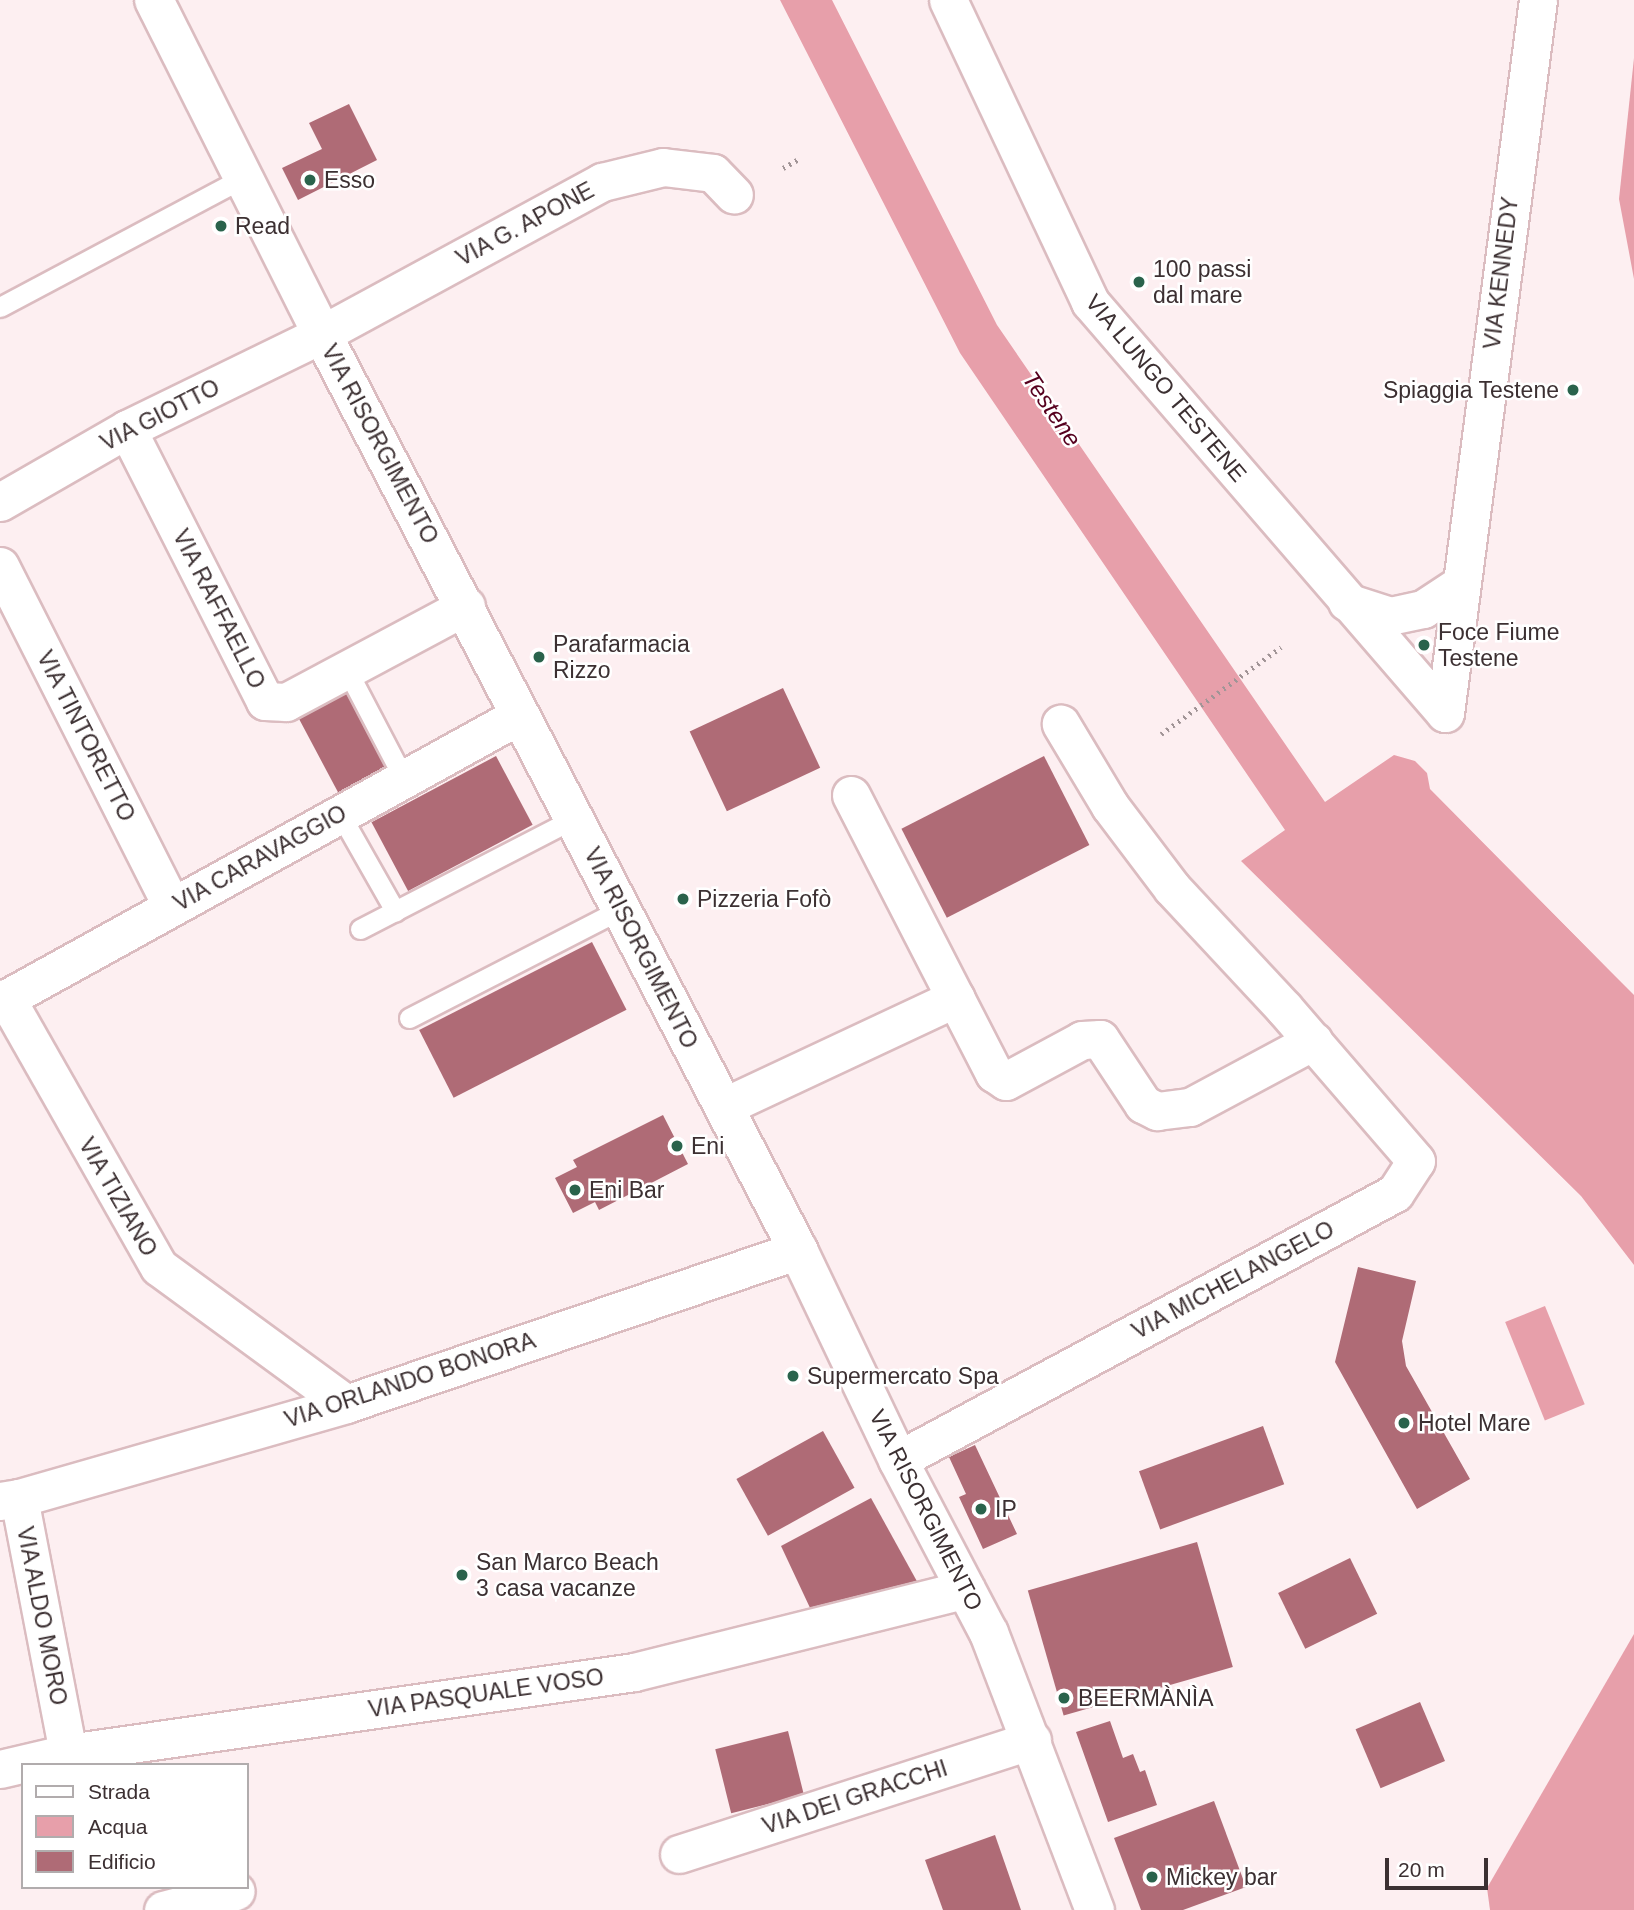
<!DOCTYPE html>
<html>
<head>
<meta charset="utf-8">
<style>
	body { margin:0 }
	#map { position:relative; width:1634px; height:1910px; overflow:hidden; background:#fdeff1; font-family:Helvetica,sans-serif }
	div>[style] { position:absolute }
	.water>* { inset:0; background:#e79faa; transform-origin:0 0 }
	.pier>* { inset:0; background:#fdeff1 }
	.building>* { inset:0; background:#af6b76; transform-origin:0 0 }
	.path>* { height:4.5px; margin-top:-2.25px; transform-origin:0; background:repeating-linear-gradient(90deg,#a19496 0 2px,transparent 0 7px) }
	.roads { filter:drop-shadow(2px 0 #dbbcc0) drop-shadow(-2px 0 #dbbcc0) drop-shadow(0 2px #dbbcc0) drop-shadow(0 -2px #dbbcc0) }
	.lane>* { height:19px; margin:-9.5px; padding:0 9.5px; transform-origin:9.5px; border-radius:9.5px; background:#fff }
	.street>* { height:37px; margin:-18.5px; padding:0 18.5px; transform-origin:18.5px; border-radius:18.5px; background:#fff }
	.secondary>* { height:38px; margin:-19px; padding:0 19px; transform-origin:19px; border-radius:19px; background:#fff }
	.dots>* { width:19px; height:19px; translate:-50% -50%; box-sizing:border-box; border:4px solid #fff; border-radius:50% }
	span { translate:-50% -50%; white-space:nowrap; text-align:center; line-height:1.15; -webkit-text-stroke:5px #fff; paint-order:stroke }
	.poi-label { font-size:23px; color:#3c3032 }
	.left { translate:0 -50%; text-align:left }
	.right { translate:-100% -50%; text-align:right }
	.street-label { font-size:23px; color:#3c3032 }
	.water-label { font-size:24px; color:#56001e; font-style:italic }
	.legend { position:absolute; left:21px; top:1763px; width:228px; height:126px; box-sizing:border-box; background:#fff; border:2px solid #b1acad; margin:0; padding:9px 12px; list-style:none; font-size:21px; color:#3c3032 }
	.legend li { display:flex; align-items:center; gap:14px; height:35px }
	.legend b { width:35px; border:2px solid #b1acad }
	.scale { position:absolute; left:1385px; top:1858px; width:103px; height:32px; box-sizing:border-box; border:4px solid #3c3032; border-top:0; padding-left:9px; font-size:21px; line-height:24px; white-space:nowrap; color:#3c3032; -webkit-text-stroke:5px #fff; paint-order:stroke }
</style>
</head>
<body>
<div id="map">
	<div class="water">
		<i style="clip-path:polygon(780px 0,832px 0,997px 325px,1325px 802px,1394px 755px,1415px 761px,1427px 773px,1430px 789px,1634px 995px,1634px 1265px,1581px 1196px,1241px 861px,1285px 830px,960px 353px)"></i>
		<i style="clip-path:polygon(1634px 58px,1634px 279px,1619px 199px)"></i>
		<i style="left:1545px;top:1306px;width:106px;height:43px;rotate:68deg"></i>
		<i style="clip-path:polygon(1634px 1634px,1634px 1910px,1490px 1910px,1487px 1888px)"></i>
	</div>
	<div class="pier">
		<i style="clip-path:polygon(1430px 771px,1433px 787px,1634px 995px,1430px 788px)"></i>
	</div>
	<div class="building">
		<i style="clip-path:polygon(349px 104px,377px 160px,298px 200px,282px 168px,322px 149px,309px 123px)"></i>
		<i style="left:346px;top:688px;width:94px;height:56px;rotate:62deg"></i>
		<i style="left:783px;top:688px;width:88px;height:103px;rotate:65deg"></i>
		<i style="left:496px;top:756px;width:78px;height:141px;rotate:62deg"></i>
		<i style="left:1044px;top:756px;width:100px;height:160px;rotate:63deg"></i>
		<i style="left:592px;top:942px;width:76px;height:194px;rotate:63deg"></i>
		<i style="clip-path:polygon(663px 1115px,688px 1164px,599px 1210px,595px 1202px,573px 1213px,555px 1178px,577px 1167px,573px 1160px)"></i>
		<i style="clip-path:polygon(1358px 1267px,1416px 1281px,1402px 1341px,1406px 1366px,1470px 1479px,1417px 1509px,1335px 1362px)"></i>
		<i style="left:1263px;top:1426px;width:62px;height:132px;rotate:70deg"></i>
		<i style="left:823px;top:1431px;width:65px;height:99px;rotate:61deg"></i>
		<i style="clip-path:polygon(975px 1445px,1017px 1534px,983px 1549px,959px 1497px,966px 1494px,949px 1457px)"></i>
		<i style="clip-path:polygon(871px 1498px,919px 1585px,811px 1610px,781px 1546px)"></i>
		<i style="left:1197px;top:1542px;width:130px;height:176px;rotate:74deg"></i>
		<i style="left:1350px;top:1558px;width:62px;height:80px;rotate:64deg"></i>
		<i style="left:1420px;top:1702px;width:64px;height:70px;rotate:67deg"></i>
		<i style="clip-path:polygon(1110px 1721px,1123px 1758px,1133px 1754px,1140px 1772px,1145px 1770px,1157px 1805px,1108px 1822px,1076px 1732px)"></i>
		<i style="left:788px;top:1731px;width:66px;height:75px;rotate:76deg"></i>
		<i style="clip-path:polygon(1214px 1801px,1246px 1887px,1183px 1910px,1141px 1910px,1114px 1838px)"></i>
		<i style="clip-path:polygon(995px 1835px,1021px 1910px,943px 1910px,925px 1860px)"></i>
	</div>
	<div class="path">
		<i style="left:783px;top:168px;width:20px;rotate:-30deg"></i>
		<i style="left:1161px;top:734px;width:148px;rotate:-35.9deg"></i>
	</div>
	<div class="roads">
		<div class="lane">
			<i style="left:0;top:307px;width:277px;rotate:-28deg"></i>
			<i style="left:347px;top:670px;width:123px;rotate:62.4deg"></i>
			<i style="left:340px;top:814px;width:112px;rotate:60.4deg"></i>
			<i style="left:360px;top:929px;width:240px;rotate:-27.3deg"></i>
			<i style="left:409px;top:1018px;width:238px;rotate:-27.2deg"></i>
		</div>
		<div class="street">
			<i style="left:948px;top:0;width:334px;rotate:64.8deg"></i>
			<i style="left:1090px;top:302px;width:543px;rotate:49.18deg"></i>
			<i style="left:127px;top:429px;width:305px;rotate:63.1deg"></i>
			<i style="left:265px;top:701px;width:21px;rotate:3deg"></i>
			<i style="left:286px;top:702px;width:204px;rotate:-28.1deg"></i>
			<i style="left:0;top:502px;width:146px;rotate:-29.9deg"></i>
			<i style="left:127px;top:429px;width:217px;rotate:-26deg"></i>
			<i style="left:322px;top:334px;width:319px;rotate:-28.5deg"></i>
			<i style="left:602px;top:182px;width:63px;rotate:-13.8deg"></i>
			<i style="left:663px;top:167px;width:50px;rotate:6.8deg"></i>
			<i style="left:713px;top:173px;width:30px;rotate:46deg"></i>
			<i style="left:0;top:566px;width:381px;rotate:63.2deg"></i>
			<i style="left:1347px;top:602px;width:45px;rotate:18deg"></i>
			<i style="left:1390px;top:616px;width:34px;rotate:-12deg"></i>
			<i style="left:1423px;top:609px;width:45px;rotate:-33.3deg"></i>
			<i style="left:1445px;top:713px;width:719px;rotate:-82.57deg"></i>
			<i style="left:851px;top:795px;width:313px;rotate:62.8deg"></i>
			<i style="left:994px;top:1073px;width:14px;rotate:34deg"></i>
			<i style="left:1006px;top:1081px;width:86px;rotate:-28.3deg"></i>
			<i style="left:1082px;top:1040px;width:18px;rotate:-3deg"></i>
			<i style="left:1100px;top:1039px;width:78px;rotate:56.5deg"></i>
			<i style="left:1143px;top:1104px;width:16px;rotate:27deg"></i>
			<i style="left:1157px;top:1111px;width:33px;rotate:-7deg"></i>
			<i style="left:1190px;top:1107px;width:140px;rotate:-28.2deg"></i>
			<i style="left:6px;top:998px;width:309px;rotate:60.4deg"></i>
			<i style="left:159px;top:1267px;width:232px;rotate:36.2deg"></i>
			<i style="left:0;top:1002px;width:594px;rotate:-28.9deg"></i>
			<i style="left:723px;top:1107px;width:257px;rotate:-25.1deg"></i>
			<i style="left:898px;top:1460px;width:564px;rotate:-28.25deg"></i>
			<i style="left:1395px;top:1193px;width:38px;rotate:-57deg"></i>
			<i style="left:1416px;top:1161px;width:202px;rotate:-130.8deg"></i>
			<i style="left:1284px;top:1008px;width:164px;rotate:-133deg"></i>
			<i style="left:1172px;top:888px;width:103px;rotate:-127.1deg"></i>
			<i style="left:1110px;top:806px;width:96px;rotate:-120.9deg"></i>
			<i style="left:19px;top:1498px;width:340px;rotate:-16deg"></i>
			<i style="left:346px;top:1404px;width:478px;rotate:-18.8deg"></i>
			<i style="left:0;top:1501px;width:19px;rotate:-9deg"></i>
			<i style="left:19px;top:1498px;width:260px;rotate:79.1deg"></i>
			<i style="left:0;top:1769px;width:70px;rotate:-13.2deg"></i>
			<i style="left:68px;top:1753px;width:572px;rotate:-8.14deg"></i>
			<i style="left:634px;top:1672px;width:342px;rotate:-14deg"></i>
			<i style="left:679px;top:1854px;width:371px;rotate:-17.9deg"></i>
			<i style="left:163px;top:1910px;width:75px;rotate:-14.6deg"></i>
		</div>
		<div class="secondary">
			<i style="left:154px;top:0;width:374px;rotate:63.3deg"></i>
			<i style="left:322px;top:334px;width:1032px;rotate:62.54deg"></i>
			<i style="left:798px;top:1250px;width:233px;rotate:64.5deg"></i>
			<i style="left:898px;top:1460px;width:195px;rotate:62.3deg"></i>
			<i style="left:989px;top:1633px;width:297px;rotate:69.1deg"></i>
		</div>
	</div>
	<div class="dots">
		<i style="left:310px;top:180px;background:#2a634c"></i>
		<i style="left:221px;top:226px;background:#2a634c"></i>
		<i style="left:1139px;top:282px;background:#2a634c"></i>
		<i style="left:1573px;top:390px;background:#2a634c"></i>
		<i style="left:1424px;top:645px;background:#2a634c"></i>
		<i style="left:539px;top:657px;background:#2a634c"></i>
		<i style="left:683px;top:899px;background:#2a634c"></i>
		<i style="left:677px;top:1146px;background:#2a634c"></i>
		<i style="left:575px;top:1190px;background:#2a634c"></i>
		<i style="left:793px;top:1376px;background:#2a634c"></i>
		<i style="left:1404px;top:1423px;background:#2a634c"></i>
		<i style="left:981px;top:1509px;background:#2a634c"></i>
		<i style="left:462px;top:1575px;background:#2a634c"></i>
		<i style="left:1064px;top:1698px;background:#2a634c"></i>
		<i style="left:1152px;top:1877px;background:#2a634c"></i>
	</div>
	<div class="poi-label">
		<span class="left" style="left:324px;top:180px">Esso</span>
		<span class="left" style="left:235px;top:226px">Read</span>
		<span class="left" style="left:1153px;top:282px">100 passi<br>dal mare</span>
		<span class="right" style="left:1559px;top:390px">Spiaggia Testene</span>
		<span class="left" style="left:1438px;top:645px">Foce Fiume<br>Testene</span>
		<span class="left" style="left:553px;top:657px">Parafarmacia<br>Rizzo</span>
		<span class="left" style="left:697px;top:899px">Pizzeria Fofò</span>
		<span class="left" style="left:691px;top:1146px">Eni</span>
		<span class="left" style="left:589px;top:1190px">Eni Bar</span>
		<span class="left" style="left:807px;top:1376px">Supermercato Spa</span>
		<span class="left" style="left:1418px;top:1423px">Hotel Mare</span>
		<span class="left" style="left:995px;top:1509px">IP</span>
		<span class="left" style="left:476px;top:1575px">San Marco Beach<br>3 casa vacanze</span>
		<span class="left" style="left:1078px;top:1698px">BEERMÀNÌA</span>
		<span class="left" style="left:1166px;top:1877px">Mickey bar</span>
	</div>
	<div class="street-label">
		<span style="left:525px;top:224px;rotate:-28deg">VIA G. APONE</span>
		<span style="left:1501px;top:273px;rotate:-83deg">VIA KENNEDY</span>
		<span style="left:1166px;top:388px;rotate:50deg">VIA LUNGO TESTENE</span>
		<span style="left:160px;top:415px;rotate:-27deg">VIA GIOTTO</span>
		<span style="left:380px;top:444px;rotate:62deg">VIA RISORGIMENTO</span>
		<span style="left:219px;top:609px;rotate:63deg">VIA RAFFAELLO</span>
		<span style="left:86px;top:736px;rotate:63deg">VIA TINTORETTO</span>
		<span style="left:260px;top:858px;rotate:-29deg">VIA CARAVAGGIO</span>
		<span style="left:641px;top:948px;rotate:63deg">VIA RISORGIMENTO</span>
		<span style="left:118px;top:1197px;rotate:60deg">VIA TIZIANO</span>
		<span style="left:1233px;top:1280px;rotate:-28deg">VIA MICHELANGELO</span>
		<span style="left:410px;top:1380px;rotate:-18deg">VIA ORLANDO BONORA</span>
		<span style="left:926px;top:1510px;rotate:63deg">VIA RISORGIMENTO</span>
		<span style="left:42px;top:1616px;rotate:79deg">VIA ALDO MORO</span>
		<span style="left:486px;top:1693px;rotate:-8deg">VIA PASQUALE VOSO</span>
		<span style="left:855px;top:1797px;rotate:-18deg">VIA DEI GRACCHI</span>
	</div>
	<div class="water-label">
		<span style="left:1052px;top:409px;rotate:56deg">Testene</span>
	</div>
	<ul class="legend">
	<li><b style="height:9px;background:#fff"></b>Strada</li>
	<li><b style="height:19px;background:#e79faa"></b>Acqua</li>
	<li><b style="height:19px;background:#af6b76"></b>Edificio</li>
	</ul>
	<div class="scale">20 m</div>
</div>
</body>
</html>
